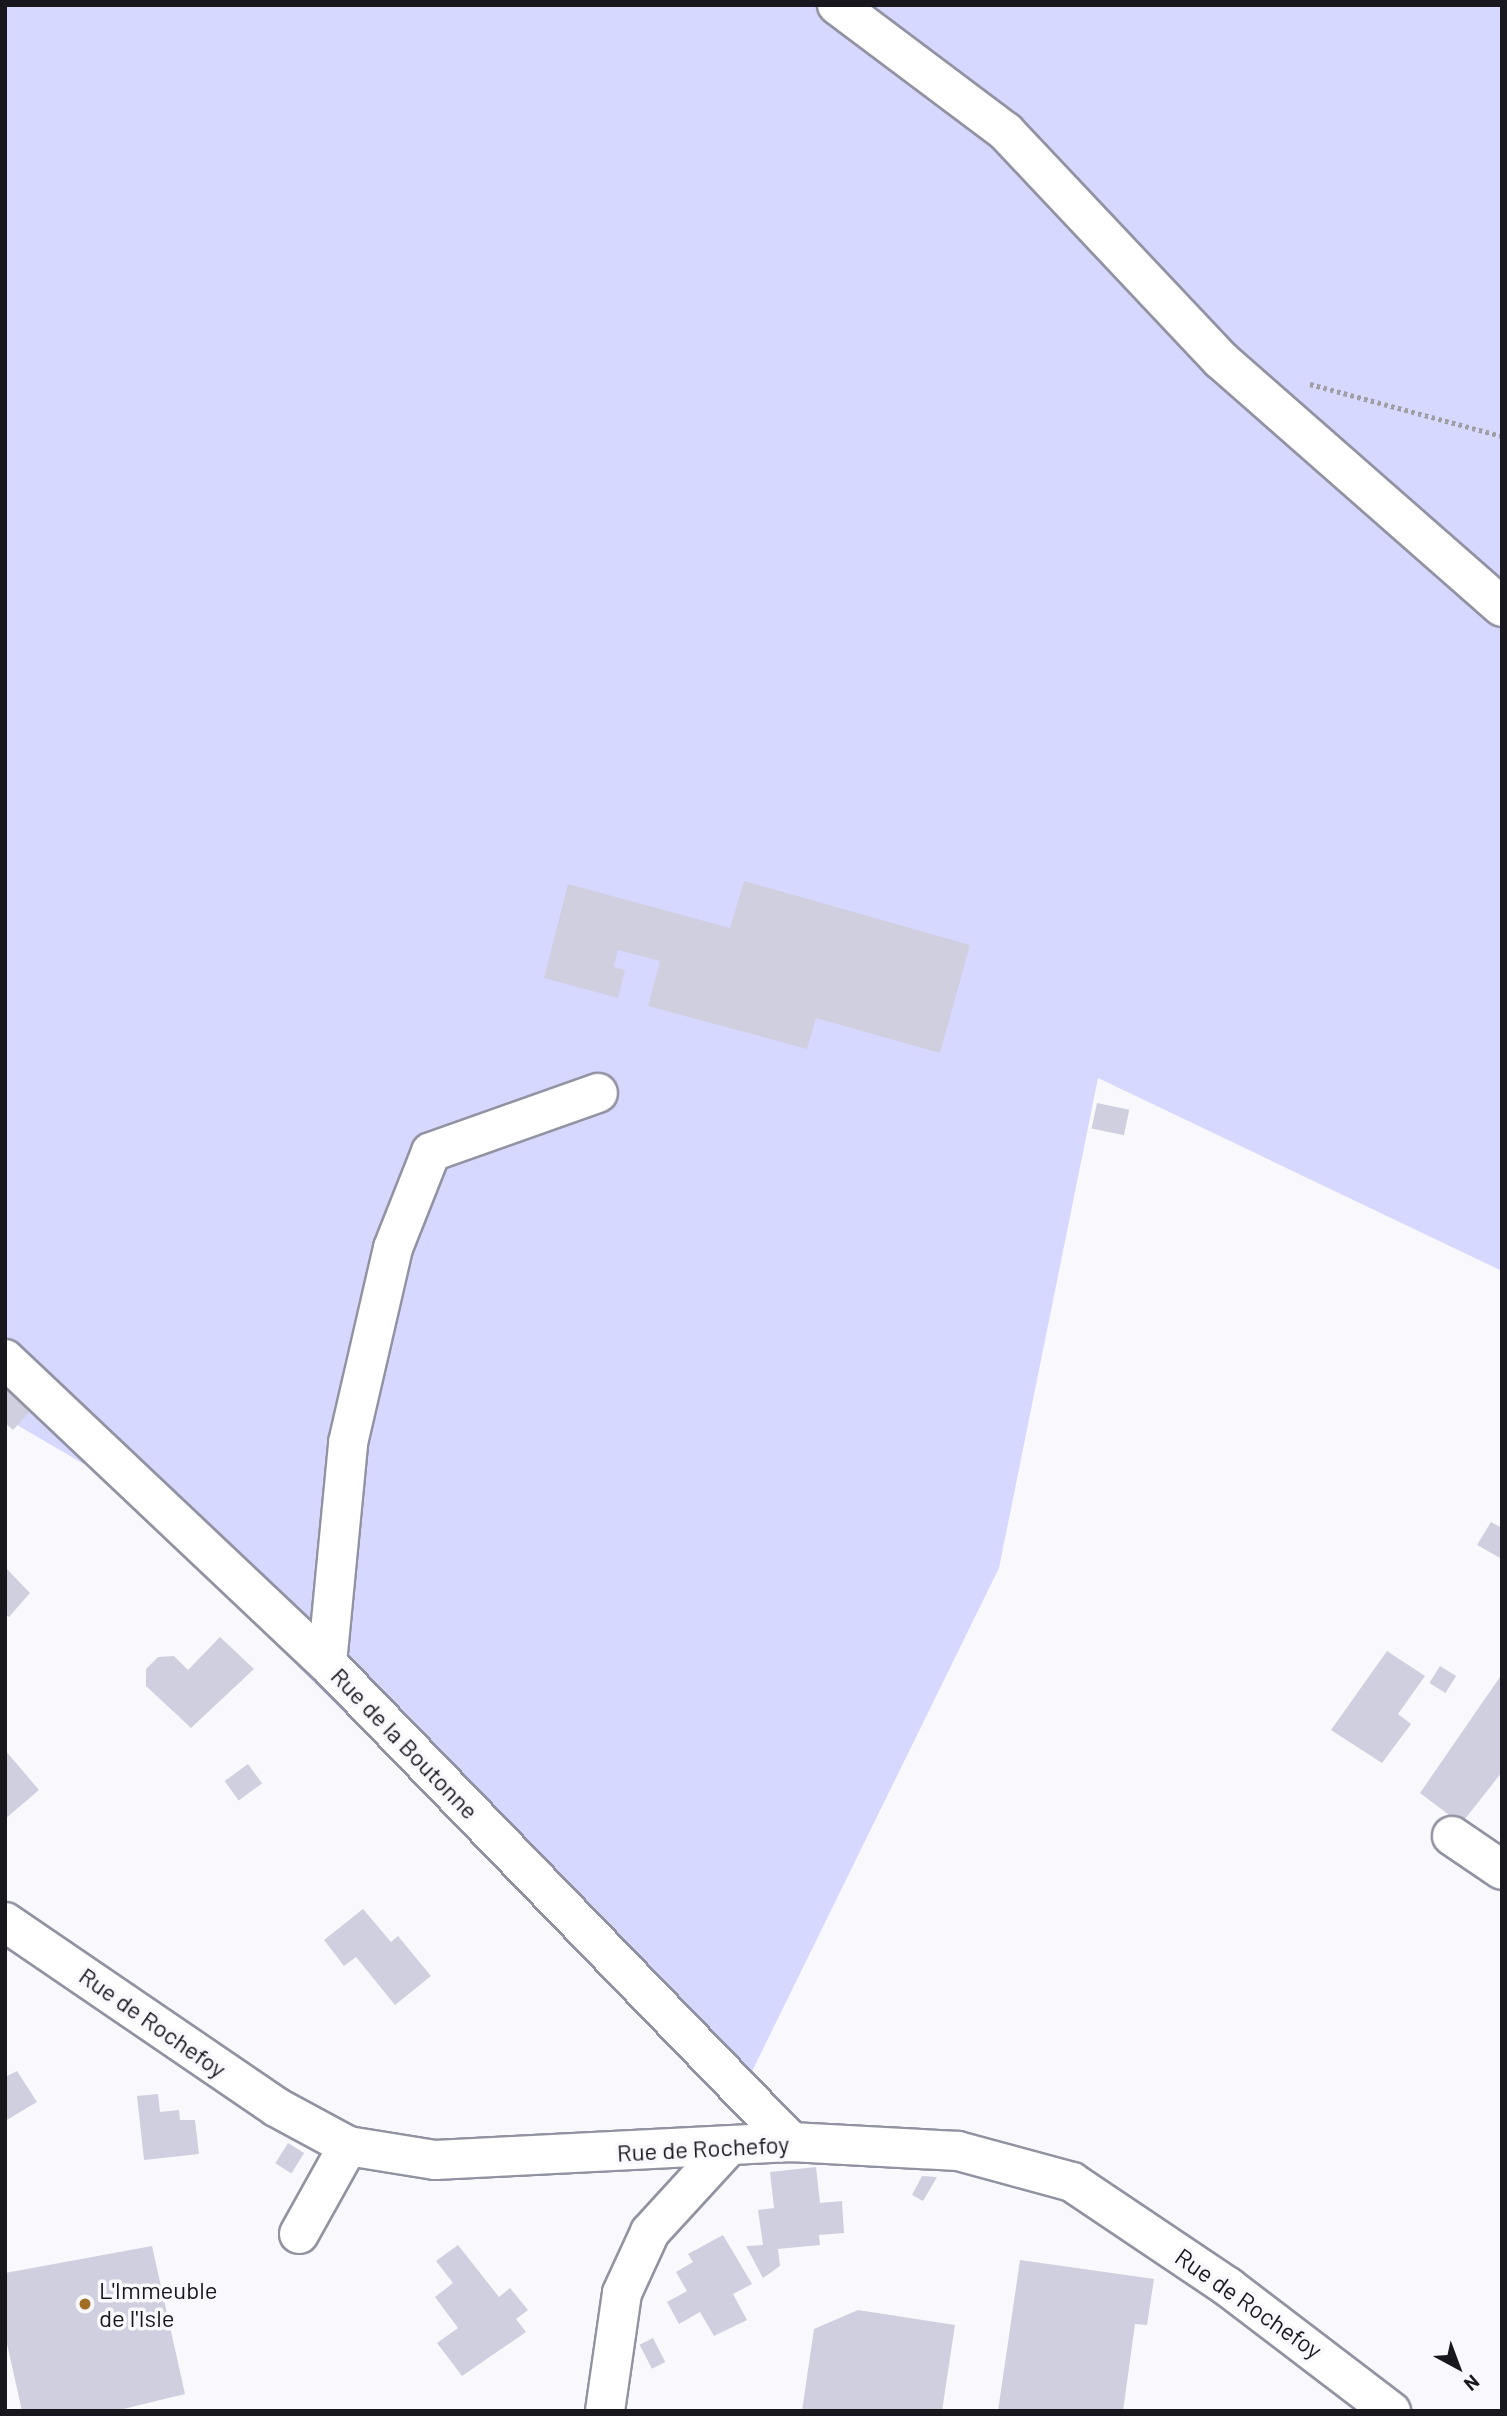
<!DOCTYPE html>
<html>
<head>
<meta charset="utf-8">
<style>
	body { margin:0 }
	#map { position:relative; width:1507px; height:2416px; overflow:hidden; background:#f9f9fd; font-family:Barlow,sans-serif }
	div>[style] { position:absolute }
	.green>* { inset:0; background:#d7d8ff }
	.building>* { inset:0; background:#cfcfdf; transform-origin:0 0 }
	.path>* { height:4.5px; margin-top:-2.25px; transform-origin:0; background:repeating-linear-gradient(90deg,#9e9ea3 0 3.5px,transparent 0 7px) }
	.roads { filter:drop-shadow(2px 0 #9293a2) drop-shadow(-2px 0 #9293a2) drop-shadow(0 2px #9293a2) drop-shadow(0 -2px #9293a2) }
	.minor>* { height:38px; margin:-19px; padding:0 19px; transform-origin:19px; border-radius:19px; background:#fff }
	.dots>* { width:19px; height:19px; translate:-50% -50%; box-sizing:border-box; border:4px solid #f9f9fd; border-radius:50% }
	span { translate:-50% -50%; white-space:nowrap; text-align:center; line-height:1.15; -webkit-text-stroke:7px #f9f9fd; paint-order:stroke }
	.street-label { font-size:24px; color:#17171d }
	.poi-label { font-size:24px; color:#17171d }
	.left { translate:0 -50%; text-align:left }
	.frame { position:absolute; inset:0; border:7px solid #17171d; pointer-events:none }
	.north { position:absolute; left:1423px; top:2332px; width:70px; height:70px; -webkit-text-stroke:5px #f9f9fd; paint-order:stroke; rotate:139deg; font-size:19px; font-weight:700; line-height:28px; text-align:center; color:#17171d }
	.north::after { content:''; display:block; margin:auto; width:24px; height:32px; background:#17171d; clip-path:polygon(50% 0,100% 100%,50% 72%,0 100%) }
</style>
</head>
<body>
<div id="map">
	<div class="green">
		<i style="clip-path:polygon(5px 5px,1502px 5px,1502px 1271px,1098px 1078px,999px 1568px,736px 2104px,111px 1480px,5px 1418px)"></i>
	</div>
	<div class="building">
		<i style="clip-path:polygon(744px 881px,970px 945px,940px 1053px,816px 1018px,807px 1049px,648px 1006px,660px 961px,618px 950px,614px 967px,625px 970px,618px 998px,544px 978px,568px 884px,730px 928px)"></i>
		<i style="left:1097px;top:1103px;width:33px;height:26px;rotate:12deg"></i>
		<i style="clip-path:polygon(5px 1381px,33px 1408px,13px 1430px,5px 1423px)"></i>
		<i style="clip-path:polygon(1491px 1522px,1502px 1528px,1502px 1559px,1477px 1545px)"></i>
		<i style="clip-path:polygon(5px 1567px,30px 1593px,9px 1617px,5px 1614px)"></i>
		<i style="clip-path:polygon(220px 1637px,254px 1669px,191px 1728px,146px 1686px,146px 1669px,158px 1657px,174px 1656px,188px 1670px)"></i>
		<i style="clip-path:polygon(1387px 1651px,1425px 1676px,1398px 1714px,1411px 1724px,1382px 1763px,1331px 1730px)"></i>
		<i style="left:1440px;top:1666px;width:19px;height:20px;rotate:32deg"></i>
		<i style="clip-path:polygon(1502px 1674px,1502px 1772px,1461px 1824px,1420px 1793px)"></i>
		<i style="clip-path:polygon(5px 1750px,39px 1790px,5px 1819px)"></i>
		<i style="left:248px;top:1764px;width:24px;height:29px;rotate:54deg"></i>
		<i style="clip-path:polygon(363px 1909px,391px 1942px,398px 1936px,431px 1976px,395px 2005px,356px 1957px,344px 1966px,324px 1940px)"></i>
		<i style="clip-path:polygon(17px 2071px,37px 2102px,5px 2121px,5px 2077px)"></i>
		<i style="clip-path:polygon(158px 2094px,160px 2112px,179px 2110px,180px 2120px,195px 2120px,199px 2154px,144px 2160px,137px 2096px)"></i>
		<i style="left:288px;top:2143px;width:19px;height:24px;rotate:32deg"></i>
		<i style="clip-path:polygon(816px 2167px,820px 2203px,842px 2201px,844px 2233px,819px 2235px,820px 2245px,778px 2249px,780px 2266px,763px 2278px,746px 2246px,763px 2245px,758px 2210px,774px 2208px,770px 2172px)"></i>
		<i style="clip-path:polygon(922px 2176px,937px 2177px,923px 2201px,912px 2195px)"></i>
		<i style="clip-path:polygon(723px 2235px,752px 2284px,733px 2294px,747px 2320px,714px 2336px,700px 2312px,679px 2324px,667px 2302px,687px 2291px,676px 2272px,693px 2262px,688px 2254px)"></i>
		<i style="clip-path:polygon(458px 2245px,499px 2297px,510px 2288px,528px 2310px,516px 2319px,526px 2332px,462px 2376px,437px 2343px,458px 2328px,435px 2297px,453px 2283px,436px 2261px)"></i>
		<i style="clip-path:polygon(152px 2246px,185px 2394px,115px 2411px,22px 2411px,5px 2335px,5px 2273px)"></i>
		<i style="clip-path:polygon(1020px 2260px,1154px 2279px,1147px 2325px,1135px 2324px,1123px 2411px,998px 2411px)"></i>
		<i style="clip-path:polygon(858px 2310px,955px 2325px,942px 2411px,802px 2411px,814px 2329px)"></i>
		<i style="left:653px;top:2338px;width:27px;height:15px;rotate:63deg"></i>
	</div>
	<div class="path">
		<i style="left:1310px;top:384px;width:199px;rotate:15.2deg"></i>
	</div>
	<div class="roads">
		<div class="minor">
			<i style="left:837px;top:5px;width:211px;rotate:36.9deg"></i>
			<i style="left:1006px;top:132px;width:313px;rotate:46.7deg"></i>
			<i style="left:1221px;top:360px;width:374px;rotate:41.3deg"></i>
			<i style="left:5px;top:1359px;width:443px;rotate:43.4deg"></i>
			<i style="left:327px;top:1663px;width:667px;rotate:45.91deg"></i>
			<i style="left:327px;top:1663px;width:221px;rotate:-84.5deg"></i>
			<i style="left:348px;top:1443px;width:200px;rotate:-77deg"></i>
			<i style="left:393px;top:1248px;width:103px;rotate:-68.4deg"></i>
			<i style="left:431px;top:1152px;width:177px;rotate:-19.5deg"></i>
			<i style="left:1452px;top:1836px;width:60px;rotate:34.2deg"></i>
			<i style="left:5px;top:1922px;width:328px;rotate:34.3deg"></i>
			<i style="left:276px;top:2107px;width:82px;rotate:28.4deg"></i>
			<i style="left:348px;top:2146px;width:88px;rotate:9.1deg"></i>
			<i style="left:435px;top:2160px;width:356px;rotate:-2.9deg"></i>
			<i style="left:791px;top:2142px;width:167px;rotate:3.1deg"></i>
			<i style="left:958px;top:2151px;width:118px;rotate:15.2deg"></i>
			<i style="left:1072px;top:2182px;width:188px;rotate:33.9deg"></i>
			<i style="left:1228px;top:2287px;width:205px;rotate:37.3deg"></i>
			<i style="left:299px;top:2234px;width:101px;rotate:-60.9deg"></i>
			<i style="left:605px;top:2411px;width:119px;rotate:-81.8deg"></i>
			<i style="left:622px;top:2293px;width:67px;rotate:-65.3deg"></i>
			<i style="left:650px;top:2232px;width:114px;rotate:-47.5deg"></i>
		</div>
	</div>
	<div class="dots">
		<i style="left:85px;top:2304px;background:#a06f23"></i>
	</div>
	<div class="street-label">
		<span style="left:405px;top:1743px;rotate:46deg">Rue de la Boutonne</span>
		<span style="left:153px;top:2022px;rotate:35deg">Rue de Rochefoy</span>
		<span style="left:703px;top:2148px;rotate:-3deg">Rue de Rochefoy</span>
		<span style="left:1249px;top:2303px;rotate:35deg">Rue de Rochefoy</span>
	</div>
	<div class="poi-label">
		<span class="left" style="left:99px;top:2304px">L'Immeuble<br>de l'Isle</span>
	</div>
	<div class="frame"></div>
	<div class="north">N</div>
</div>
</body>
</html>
